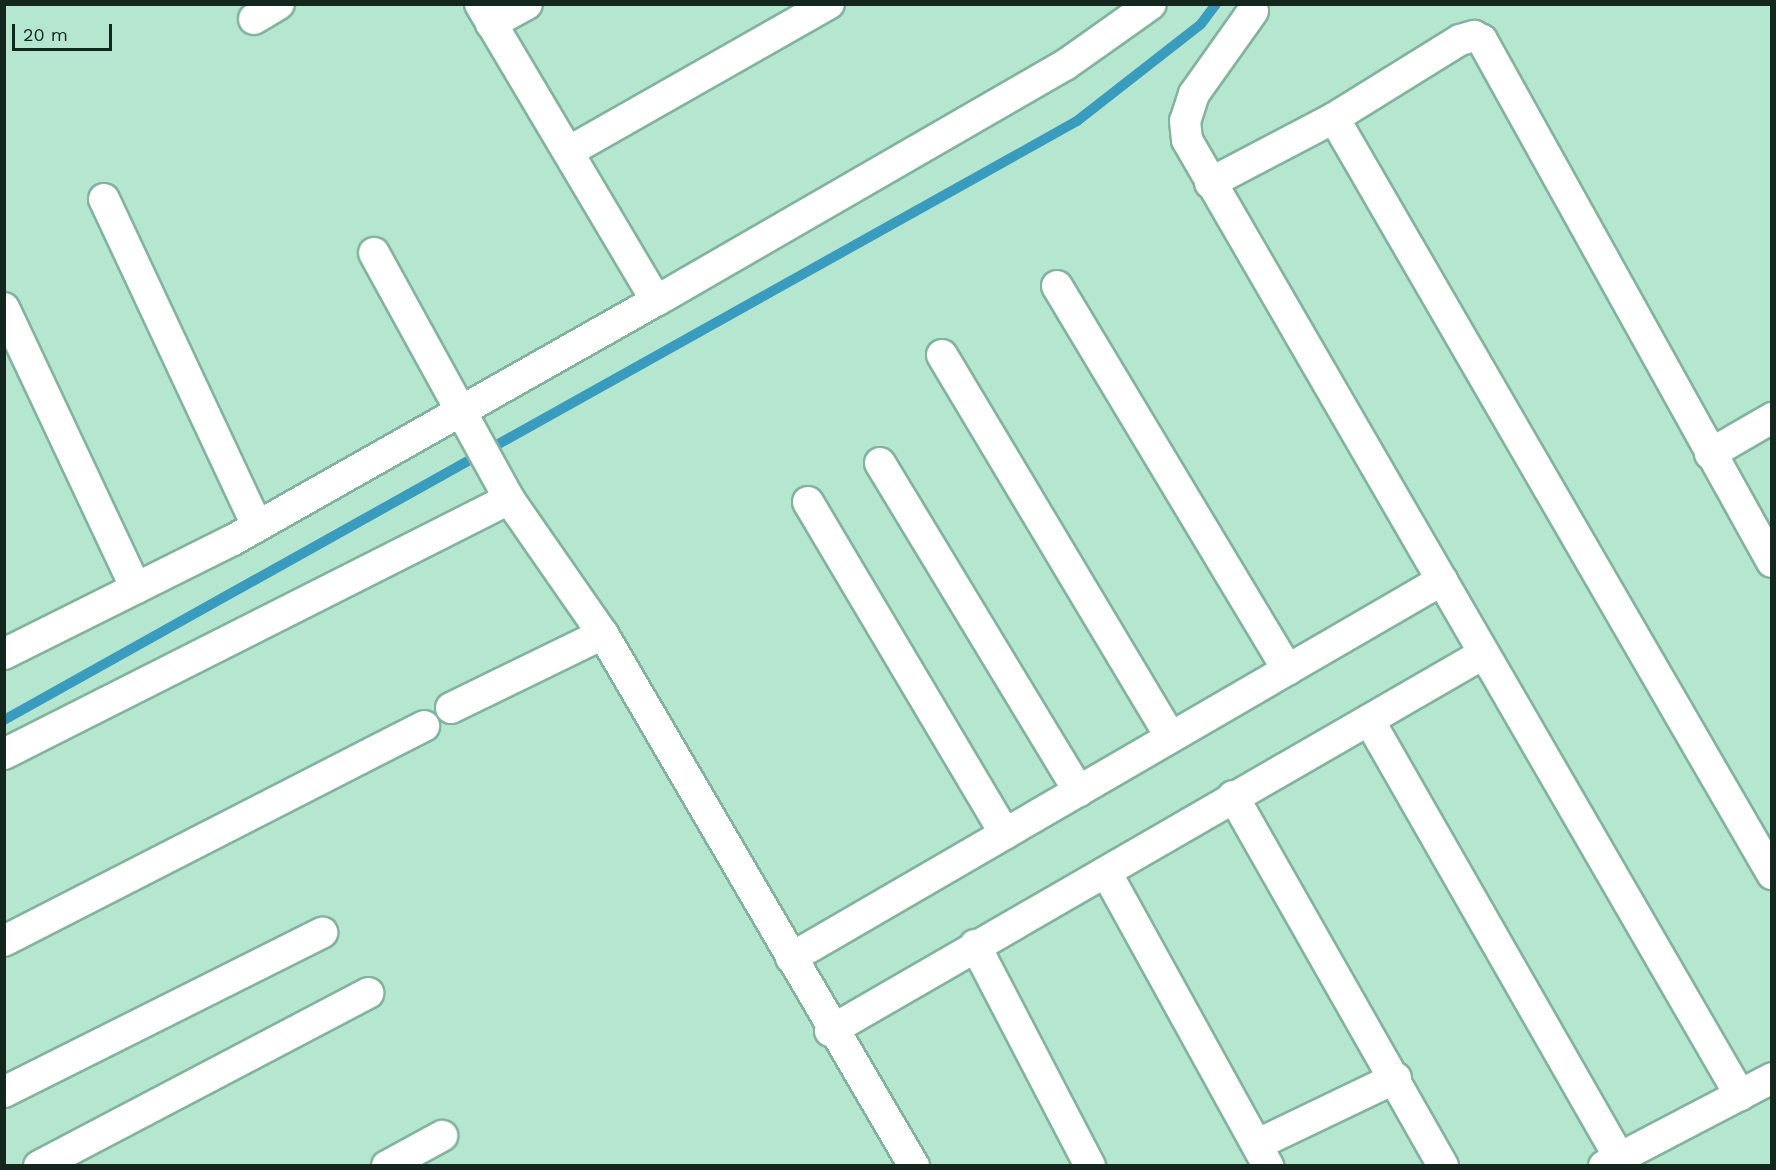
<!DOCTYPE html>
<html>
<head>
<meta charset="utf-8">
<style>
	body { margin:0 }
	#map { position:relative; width:1776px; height:1170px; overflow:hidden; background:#b5e6d0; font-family:"Work Sans",sans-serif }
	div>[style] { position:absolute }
	.stream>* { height:10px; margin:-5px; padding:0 5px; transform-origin:5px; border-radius:5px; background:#399cbf }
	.roads { filter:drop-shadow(2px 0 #83b39e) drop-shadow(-2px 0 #83b39e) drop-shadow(0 2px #83b39e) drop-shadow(0 -2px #83b39e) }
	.street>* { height:30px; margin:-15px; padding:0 15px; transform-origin:15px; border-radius:15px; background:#fff }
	span { translate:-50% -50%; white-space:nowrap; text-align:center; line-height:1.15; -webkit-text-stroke:4.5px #b5e6d0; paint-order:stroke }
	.frame { position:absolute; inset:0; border:6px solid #13271f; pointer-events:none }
	.scale { position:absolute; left:12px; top:24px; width:100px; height:27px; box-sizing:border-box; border:3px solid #13271f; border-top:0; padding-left:8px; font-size:18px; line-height:21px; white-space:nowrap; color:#13271f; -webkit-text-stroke:4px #b5e6d0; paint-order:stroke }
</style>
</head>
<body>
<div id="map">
	<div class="stream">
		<i style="left:4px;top:720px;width:1229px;rotate:-29.17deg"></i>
		<i style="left:1077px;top:121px;width:157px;rotate:-38deg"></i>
		<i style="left:1201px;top:24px;width:25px;rotate:-53deg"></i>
	</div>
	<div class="roads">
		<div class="street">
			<i style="left:480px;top:4px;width:345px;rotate:59.3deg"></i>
			<i style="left:1253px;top:11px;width:102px;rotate:125.4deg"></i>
			<i style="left:1194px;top:94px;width:28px;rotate:108deg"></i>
			<i style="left:1185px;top:121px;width:19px;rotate:84deg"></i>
			<i style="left:1187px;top:140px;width:1104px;rotate:59.93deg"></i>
			<i style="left:254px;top:19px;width:29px;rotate:-31deg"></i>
			<i style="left:491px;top:24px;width:41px;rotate:-29.1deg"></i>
			<i style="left:1334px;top:118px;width:874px;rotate:59.91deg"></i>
			<i style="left:568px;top:152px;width:300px;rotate:-29.6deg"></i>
			<i style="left:1210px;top:183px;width:140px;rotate:-27.7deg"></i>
			<i style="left:1334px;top:118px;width:148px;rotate:-31.8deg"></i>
			<i style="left:1460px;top:40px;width:15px;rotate:-16deg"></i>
			<i style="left:1474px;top:36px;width:9px;rotate:27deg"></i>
			<i style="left:1482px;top:40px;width:597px;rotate:60.95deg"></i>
			<i style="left:104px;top:199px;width:361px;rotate:64.9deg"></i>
			<i style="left:374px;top:253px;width:281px;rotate:61.2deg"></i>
			<i style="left:509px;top:499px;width:165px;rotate:55.2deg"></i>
			<i style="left:603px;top:634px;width:616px;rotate:59.69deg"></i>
			<i style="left:1057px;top:286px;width:448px;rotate:59deg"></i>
			<i style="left:4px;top:308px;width:310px;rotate:64.8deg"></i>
			<i style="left:942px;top:355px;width:445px;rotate:59.1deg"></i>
			<i style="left:1710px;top:454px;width:72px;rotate:-30.1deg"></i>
			<i style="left:880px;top:463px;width:384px;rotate:58.8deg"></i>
			<i style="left:808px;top:502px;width:386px;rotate:59.3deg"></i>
			<i style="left:4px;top:654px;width:256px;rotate:-26.5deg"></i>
			<i style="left:233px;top:540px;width:486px;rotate:-29.5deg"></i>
			<i style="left:656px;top:301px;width:472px;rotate:-30deg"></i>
			<i style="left:1065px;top:65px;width:105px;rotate:-35.3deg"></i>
			<i style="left:451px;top:708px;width:169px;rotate:-26deg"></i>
			<i style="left:1369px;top:720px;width:503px;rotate:60.23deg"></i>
			<i style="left:4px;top:754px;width:566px;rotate:-26.79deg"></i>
			<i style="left:1233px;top:796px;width:425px;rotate:60.4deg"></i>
			<i style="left:1106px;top:872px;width:336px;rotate:61.1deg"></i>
			<i style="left:4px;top:941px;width:472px;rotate:-27.1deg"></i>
			<i style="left:975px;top:945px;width:249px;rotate:62.5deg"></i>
			<i style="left:791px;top:958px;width:753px;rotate:-30.14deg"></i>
			<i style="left:830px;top:1031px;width:754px;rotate:-30deg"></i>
			<i style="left:4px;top:1092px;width:356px;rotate:-26.6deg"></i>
			<i style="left:1258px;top:1144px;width:153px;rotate:-25.6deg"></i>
			<i style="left:39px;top:1166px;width:372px;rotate:-27.7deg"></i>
			<i style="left:387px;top:1166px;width:63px;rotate:-28.6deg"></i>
			<i style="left:1604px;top:1166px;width:190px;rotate:-27.6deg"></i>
		</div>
	</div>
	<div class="frame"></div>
	<div class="scale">20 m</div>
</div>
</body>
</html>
